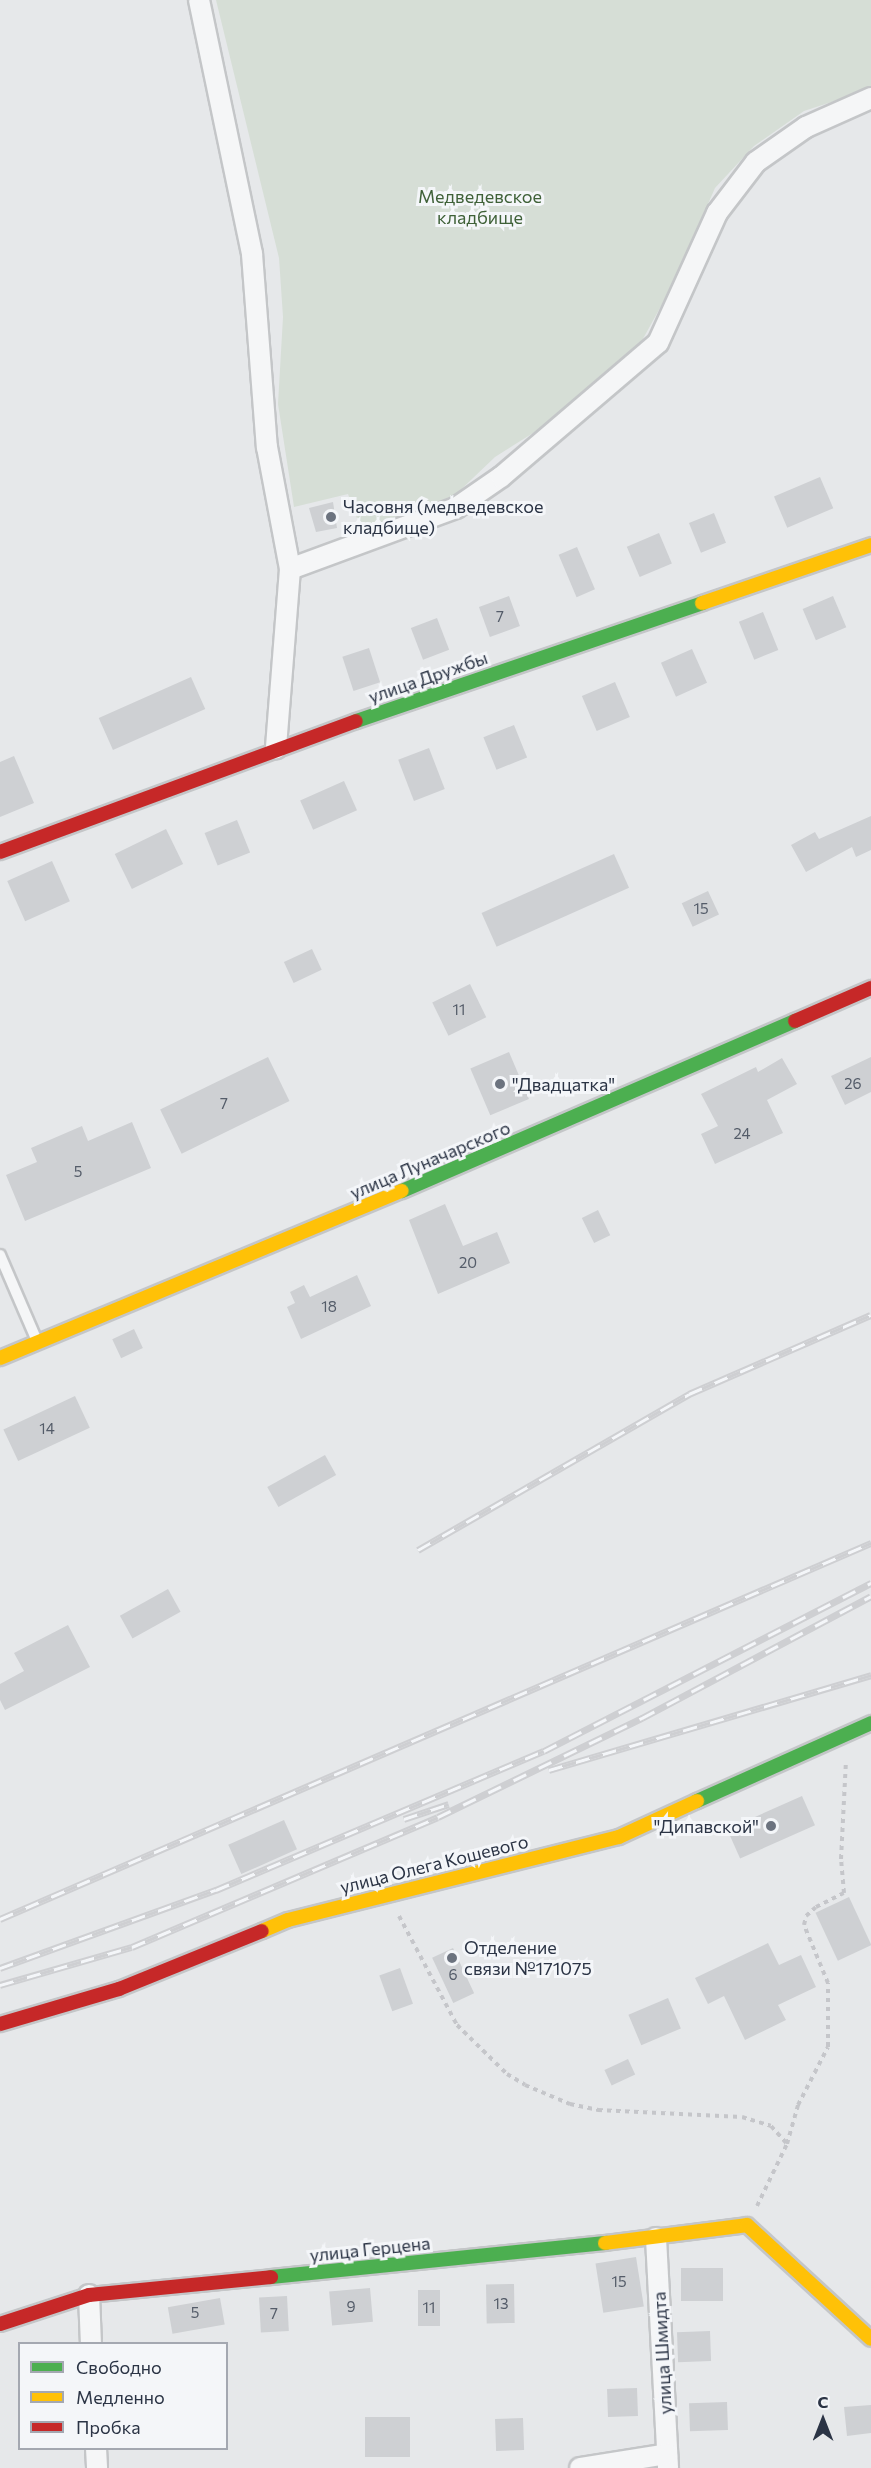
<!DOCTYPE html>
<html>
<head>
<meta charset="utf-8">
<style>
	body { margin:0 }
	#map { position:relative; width:871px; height:2468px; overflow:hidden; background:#e6e8ea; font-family:Commissioner,sans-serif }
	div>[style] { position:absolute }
	.green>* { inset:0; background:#d6ded6 }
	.building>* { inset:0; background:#ced0d3; transform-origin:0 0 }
	.path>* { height:4px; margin-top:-2px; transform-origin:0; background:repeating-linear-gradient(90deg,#c5c6ca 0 4.5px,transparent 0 9px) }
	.roads { filter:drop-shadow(2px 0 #c4c6c8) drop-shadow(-2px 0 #c4c6c8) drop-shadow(0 2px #c4c6c8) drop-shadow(0 -2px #c4c6c8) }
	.lane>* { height:10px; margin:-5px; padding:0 5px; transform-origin:5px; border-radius:5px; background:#f5f6f7 }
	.street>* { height:20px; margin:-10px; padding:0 10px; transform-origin:10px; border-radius:10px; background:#f5f6f7 }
	.fast>* { height:14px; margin:-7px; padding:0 7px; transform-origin:7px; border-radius:7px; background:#4caf50 }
	.slow>* { height:14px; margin:-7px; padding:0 7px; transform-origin:7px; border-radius:7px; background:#ffc107 }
	.jam>* { height:14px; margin:-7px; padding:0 7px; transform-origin:7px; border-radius:7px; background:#c62828 }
	.rail>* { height:7px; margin-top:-3.5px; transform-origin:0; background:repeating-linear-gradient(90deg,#f4f6f9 0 14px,#cecfd2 0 28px); box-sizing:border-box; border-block:2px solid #cecfd2 }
	.dots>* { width:16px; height:16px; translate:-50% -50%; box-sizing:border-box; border:3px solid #f4f6f9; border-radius:50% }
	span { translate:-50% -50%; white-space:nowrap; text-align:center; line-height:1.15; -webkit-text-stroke:6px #f4f6f9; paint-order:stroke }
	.number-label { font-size:15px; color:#545c69 }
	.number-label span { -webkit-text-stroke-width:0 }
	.park-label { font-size:18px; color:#3f6138 }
	.poi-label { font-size:18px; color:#2b3445 }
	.left { translate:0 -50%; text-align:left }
	.right { translate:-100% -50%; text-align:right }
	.street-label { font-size:18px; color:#2b3445 }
	.legend { position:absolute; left:18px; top:2342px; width:210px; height:108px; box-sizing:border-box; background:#f4f6f9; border:2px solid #a4a8b1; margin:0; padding:8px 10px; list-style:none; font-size:18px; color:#2b3445 }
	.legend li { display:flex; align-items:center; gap:12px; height:30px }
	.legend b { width:30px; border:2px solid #a4a8b1 }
	.north { position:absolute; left:793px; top:2390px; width:60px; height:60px; -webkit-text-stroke:4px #f4f6f9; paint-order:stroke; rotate:0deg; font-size:16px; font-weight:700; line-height:24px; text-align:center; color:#2b3445 }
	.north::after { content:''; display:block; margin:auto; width:21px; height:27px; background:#2b3445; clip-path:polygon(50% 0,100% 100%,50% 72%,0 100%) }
</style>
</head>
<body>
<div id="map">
	<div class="green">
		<i style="clip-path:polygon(216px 0,871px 0,871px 89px,804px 111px,754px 146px,715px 188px,671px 288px,639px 346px,568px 411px,495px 457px,450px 500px,362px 532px,348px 494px,294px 507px,278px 404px,283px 317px,279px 258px)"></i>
	</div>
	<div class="building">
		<i style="left:820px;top:477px;width:34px;height:50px;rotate:67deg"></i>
		<i style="clip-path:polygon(333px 502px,337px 528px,316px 532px,309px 508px)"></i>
		<i style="left:714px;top:513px;width:32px;height:27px;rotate:68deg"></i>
		<i style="left:659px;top:533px;width:33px;height:35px;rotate:67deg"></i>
		<i style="left:577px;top:547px;width:46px;height:20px;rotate:67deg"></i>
		<i style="left:509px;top:596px;width:32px;height:32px;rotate:70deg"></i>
		<i style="left:833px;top:596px;width:34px;height:33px;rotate:67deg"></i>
		<i style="left:763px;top:612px;width:41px;height:26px;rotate:68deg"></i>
		<i style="left:437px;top:618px;width:34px;height:28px;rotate:69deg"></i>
		<i style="left:369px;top:648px;width:36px;height:28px;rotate:72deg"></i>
		<i style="left:692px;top:649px;width:37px;height:34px;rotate:66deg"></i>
		<i style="left:191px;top:677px;width:35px;height:101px;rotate:66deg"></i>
		<i style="left:615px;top:682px;width:38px;height:36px;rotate:67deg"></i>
		<i style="left:514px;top:725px;width:35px;height:33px;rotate:68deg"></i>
		<i style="left:429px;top:748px;width:44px;height:33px;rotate:69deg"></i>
		<i style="clip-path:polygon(14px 756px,34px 803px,0 817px,0 762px)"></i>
		<i style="left:344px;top:781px;width:32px;height:48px;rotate:66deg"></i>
		<i style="clip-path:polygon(871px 816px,871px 850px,856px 857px,852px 847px,806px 872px,791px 845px,815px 832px,819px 839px)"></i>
		<i style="left:237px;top:820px;width:35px;height:35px;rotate:68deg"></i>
		<i style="left:166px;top:829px;width:39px;height:57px;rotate:64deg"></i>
		<i style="left:614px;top:854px;width:37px;height:145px;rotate:66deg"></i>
		<i style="left:52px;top:861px;width:44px;height:49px;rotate:66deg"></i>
		<i style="left:708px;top:891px;width:26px;height:29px;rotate:65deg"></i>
		<i style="left:312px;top:949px;width:23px;height:31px;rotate:65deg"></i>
		<i style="left:470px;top:984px;width:37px;height:42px;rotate:64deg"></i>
		<i style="left:509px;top:1052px;width:51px;height:42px;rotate:67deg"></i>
		<i style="left:268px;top:1057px;width:49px;height:120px;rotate:64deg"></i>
		<i style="clip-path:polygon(871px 1057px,871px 1092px,845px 1105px,831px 1076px)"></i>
		<i style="clip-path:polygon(782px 1058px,797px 1084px,767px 1100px,783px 1133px,715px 1164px,701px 1134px,718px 1126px,701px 1094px,756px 1067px,758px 1072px)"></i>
		<i style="clip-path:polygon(132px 1122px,151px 1168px,25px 1221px,6px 1175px,37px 1162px,31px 1148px,82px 1126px,88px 1141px)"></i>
		<i style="clip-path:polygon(445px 1204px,463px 1246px,497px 1232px,510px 1263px,438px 1294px,409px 1220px)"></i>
		<i style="left:598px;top:1210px;width:28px;height:18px;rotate:64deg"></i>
		<i style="clip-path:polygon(357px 1275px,371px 1306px,301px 1339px,287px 1307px,295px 1303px,290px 1292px,304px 1285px,310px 1297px)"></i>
		<i style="left:134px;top:1329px;width:21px;height:24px;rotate:65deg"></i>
		<i style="left:75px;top:1396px;width:35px;height:79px;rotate:65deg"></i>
		<i style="left:325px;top:1455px;width:23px;height:66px;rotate:61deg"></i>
		<i style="left:168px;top:1589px;width:26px;height:55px;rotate:61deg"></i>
		<i style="clip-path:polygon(68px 1625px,90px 1667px,5px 1710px,0 1700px,0 1684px,24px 1671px,14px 1653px)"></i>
		<i style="left:802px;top:1796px;width:32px;height:82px;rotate:66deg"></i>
		<i style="left:284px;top:1820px;width:32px;height:61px;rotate:66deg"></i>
		<i style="left:849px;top:1897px;width:53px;height:37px;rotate:65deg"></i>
		<i style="clip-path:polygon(768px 1943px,779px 1965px,801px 1955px,816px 1987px,778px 2005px,786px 2020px,745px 2040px,724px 1996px,708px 2004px,695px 1978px)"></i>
		<i style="left:453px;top:1948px;width:50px;height:23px;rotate:65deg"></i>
		<i style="left:400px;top:1968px;width:38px;height:22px;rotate:70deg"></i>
		<i style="left:668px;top:1998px;width:33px;height:43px;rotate:67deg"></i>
		<i style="left:628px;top:2059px;width:17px;height:26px;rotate:65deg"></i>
		<i style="left:636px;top:2257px;width:50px;height:41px;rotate:81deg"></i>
		<i style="left:723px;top:2268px;width:33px;height:42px;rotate:90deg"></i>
		<i style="left:514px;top:2284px;width:39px;height:28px;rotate:89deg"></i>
		<i style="left:370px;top:2288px;width:34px;height:41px;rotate:85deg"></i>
		<i style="left:418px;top:2290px;width:22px;height:36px"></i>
		<i style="left:287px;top:2296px;width:35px;height:28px;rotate:87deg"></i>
		<i style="left:220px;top:2298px;width:27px;height:53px;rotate:80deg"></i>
		<i style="left:710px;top:2331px;width:30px;height:33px;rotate:88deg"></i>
		<i style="left:637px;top:2388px;width:28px;height:30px;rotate:88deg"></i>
		<i style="left:727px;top:2402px;width:28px;height:38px;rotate:88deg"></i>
		<i style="clip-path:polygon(871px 2405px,871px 2433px,847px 2436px,844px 2407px)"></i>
		<i style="left:410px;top:2417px;width:40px;height:45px;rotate:90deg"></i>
		<i style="left:523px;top:2418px;width:32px;height:28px;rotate:88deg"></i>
	</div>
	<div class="path">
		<i style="left:399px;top:1916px;width:123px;rotate:62deg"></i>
		<i style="left:457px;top:2025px;width:70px;rotate:44.4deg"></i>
		<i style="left:507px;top:2074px;width:21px;rotate:31deg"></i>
		<i style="left:525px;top:2085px;width:49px;rotate:22.9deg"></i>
		<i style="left:570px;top:2104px;width:29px;rotate:12deg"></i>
		<i style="left:598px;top:2110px;width:144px;rotate:2.8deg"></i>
		<i style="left:742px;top:2117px;width:30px;rotate:17deg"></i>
		<i style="left:771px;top:2126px;width:24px;rotate:48deg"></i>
		<i style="left:757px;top:2206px;width:69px;rotate:-64.2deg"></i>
		<i style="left:787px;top:2144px;width:41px;rotate:-74.2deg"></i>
		<i style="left:798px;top:2105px;width:65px;rotate:-62.7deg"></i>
		<i style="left:828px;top:2047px;width:64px;rotate:-90deg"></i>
		<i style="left:828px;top:1983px;width:63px;rotate:-112.5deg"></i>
		<i style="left:804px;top:1925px;width:9px;rotate:-77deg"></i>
		<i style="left:806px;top:1916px;width:13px;rotate:-42deg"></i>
		<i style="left:816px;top:1907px;width:31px;rotate:-27deg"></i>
		<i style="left:844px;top:1893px;width:34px;rotate:-95deg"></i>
		<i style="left:841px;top:1859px;width:98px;rotate:-87.1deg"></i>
	</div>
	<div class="roads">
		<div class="lane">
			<i style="left:0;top:1255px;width:94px;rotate:66.7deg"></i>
		</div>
		<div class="street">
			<i style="left:199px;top:0;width:259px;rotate:78.2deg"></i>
			<i style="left:252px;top:254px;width:194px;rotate:85.6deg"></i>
			<i style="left:267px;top:447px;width:124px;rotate:79.3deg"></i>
			<i style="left:290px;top:569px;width:180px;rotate:94.5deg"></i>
			<i style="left:290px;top:569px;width:177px;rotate:-20.2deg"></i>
			<i style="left:456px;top:508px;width:55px;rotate:-34.6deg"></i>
			<i style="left:501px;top:477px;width:206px;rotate:-40.5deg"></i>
			<i style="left:658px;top:343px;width:143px;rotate:-65.6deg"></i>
			<i style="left:717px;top:213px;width:64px;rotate:-52.6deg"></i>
			<i style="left:756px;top:162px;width:61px;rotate:-35deg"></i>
			<i style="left:806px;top:127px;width:71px;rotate:-24deg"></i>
			<i style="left:656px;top:2238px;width:230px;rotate:87deg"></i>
			<i style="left:89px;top:2295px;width:49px;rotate:87.7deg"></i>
			<i style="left:96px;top:2448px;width:20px;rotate:87deg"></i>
			<i style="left:580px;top:2468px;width:88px;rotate:-9.1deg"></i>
		</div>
		<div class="fast">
			<i style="left:356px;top:721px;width:366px;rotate:-18.8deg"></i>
			<i style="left:402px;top:1191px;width:428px;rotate:-23.4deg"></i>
			<i style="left:697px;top:1801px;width:191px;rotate:-24.1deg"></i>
			<i style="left:271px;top:2277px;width:336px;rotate:-5.8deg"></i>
		</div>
		<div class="slow">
			<i style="left:702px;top:603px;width:179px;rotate:-18.9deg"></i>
			<i style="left:0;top:1358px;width:435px;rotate:-22.6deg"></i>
			<i style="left:262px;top:1931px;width:28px;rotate:-23deg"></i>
			<i style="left:288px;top:1920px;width:341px;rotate:-14.1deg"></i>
			<i style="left:619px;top:1837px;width:86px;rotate:-24.8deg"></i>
			<i style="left:605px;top:2243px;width:143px;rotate:-7.2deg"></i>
			<i style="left:747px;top:2225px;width:168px;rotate:42.6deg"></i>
		</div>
		<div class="jam">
			<i style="left:0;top:852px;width:379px;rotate:-20.2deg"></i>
			<i style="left:795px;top:1021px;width:83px;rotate:-23.5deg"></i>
			<i style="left:0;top:2024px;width:124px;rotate:-16.4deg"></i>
			<i style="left:119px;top:1989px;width:154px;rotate:-22.1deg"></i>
			<i style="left:0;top:2324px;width:94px;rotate:-18deg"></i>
			<i style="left:89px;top:2295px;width:183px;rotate:-5.6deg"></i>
		</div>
	</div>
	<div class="rail">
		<i style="left:418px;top:1550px;width:313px;rotate:-29.9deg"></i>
		<i style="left:689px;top:1394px;width:198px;rotate:-23.5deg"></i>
		<i style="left:549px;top:1770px;width:336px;rotate:-16.4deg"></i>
		<i style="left:404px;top:1819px;width:47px;rotate:-18.4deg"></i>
		<i style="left:0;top:1919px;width:949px;rotate:-23.35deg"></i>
		<i style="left:0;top:1968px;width:230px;rotate:-19.9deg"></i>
		<i style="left:216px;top:1890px;width:356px;rotate:-23deg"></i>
		<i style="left:544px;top:1751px;width:368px;rotate:-27.2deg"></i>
		<i style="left:0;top:1985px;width:137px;rotate:-16.1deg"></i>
		<i style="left:132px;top:1947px;width:332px;rotate:-23deg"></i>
		<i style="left:438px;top:1817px;width:227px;rotate:-25.9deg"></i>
		<i style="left:642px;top:1718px;width:259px;rotate:-28deg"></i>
	</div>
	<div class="dots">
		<i style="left:331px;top:517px;background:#6c737f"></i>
		<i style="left:500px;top:1084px;background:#6c737f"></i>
		<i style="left:771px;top:1826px;background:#6c737f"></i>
		<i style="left:452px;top:1958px;background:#6c737f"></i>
	</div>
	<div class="number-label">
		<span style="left:500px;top:617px">7</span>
		<span style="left:701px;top:909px">15</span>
		<span style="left:459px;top:1010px">11</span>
		<span style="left:853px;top:1084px">26</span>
		<span style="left:224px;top:1104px">7</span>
		<span style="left:742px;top:1134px">24</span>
		<span style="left:78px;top:1172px">5</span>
		<span style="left:468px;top:1263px">20</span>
		<span style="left:329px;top:1307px">18</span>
		<span style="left:47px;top:1429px">14</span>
		<span style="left:453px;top:1975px">6</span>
		<span style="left:619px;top:2282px">15</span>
		<span style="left:501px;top:2304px">13</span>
		<span style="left:351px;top:2307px">9</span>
		<span style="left:429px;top:2308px">11</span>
		<span style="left:195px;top:2313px">5</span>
		<span style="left:274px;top:2314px">7</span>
	</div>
	<div class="park-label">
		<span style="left:480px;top:207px">Медведевское<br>кладбище</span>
	</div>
	<div class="poi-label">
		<span class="left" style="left:343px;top:517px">Часовня (медведевское<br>кладбище)</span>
		<span class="left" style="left:512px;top:1084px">"Двадцатка"</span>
		<span class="right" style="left:759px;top:1826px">"Дипавской"</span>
		<span class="left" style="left:464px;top:1958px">Отделение<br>связи №171075</span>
	</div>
	<div class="street-label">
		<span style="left:428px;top:677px;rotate:-19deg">улица Дружбы</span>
		<span style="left:430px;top:1160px;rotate:-23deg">улица Луначарского</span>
		<span style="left:434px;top:1864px;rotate:-14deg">улица Олега Кошевого</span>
		<span style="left:370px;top:2249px;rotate:-6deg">улица Герцена</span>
		<span style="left:662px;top:2353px;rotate:-93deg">улица Шмидта</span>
	</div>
	<ul class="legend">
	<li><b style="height:8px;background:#4caf50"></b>Свободно</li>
	<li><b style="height:8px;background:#ffc107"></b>Медленно</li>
	<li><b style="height:8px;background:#c62828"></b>Пробка</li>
	</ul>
	<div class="north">С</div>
</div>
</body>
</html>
